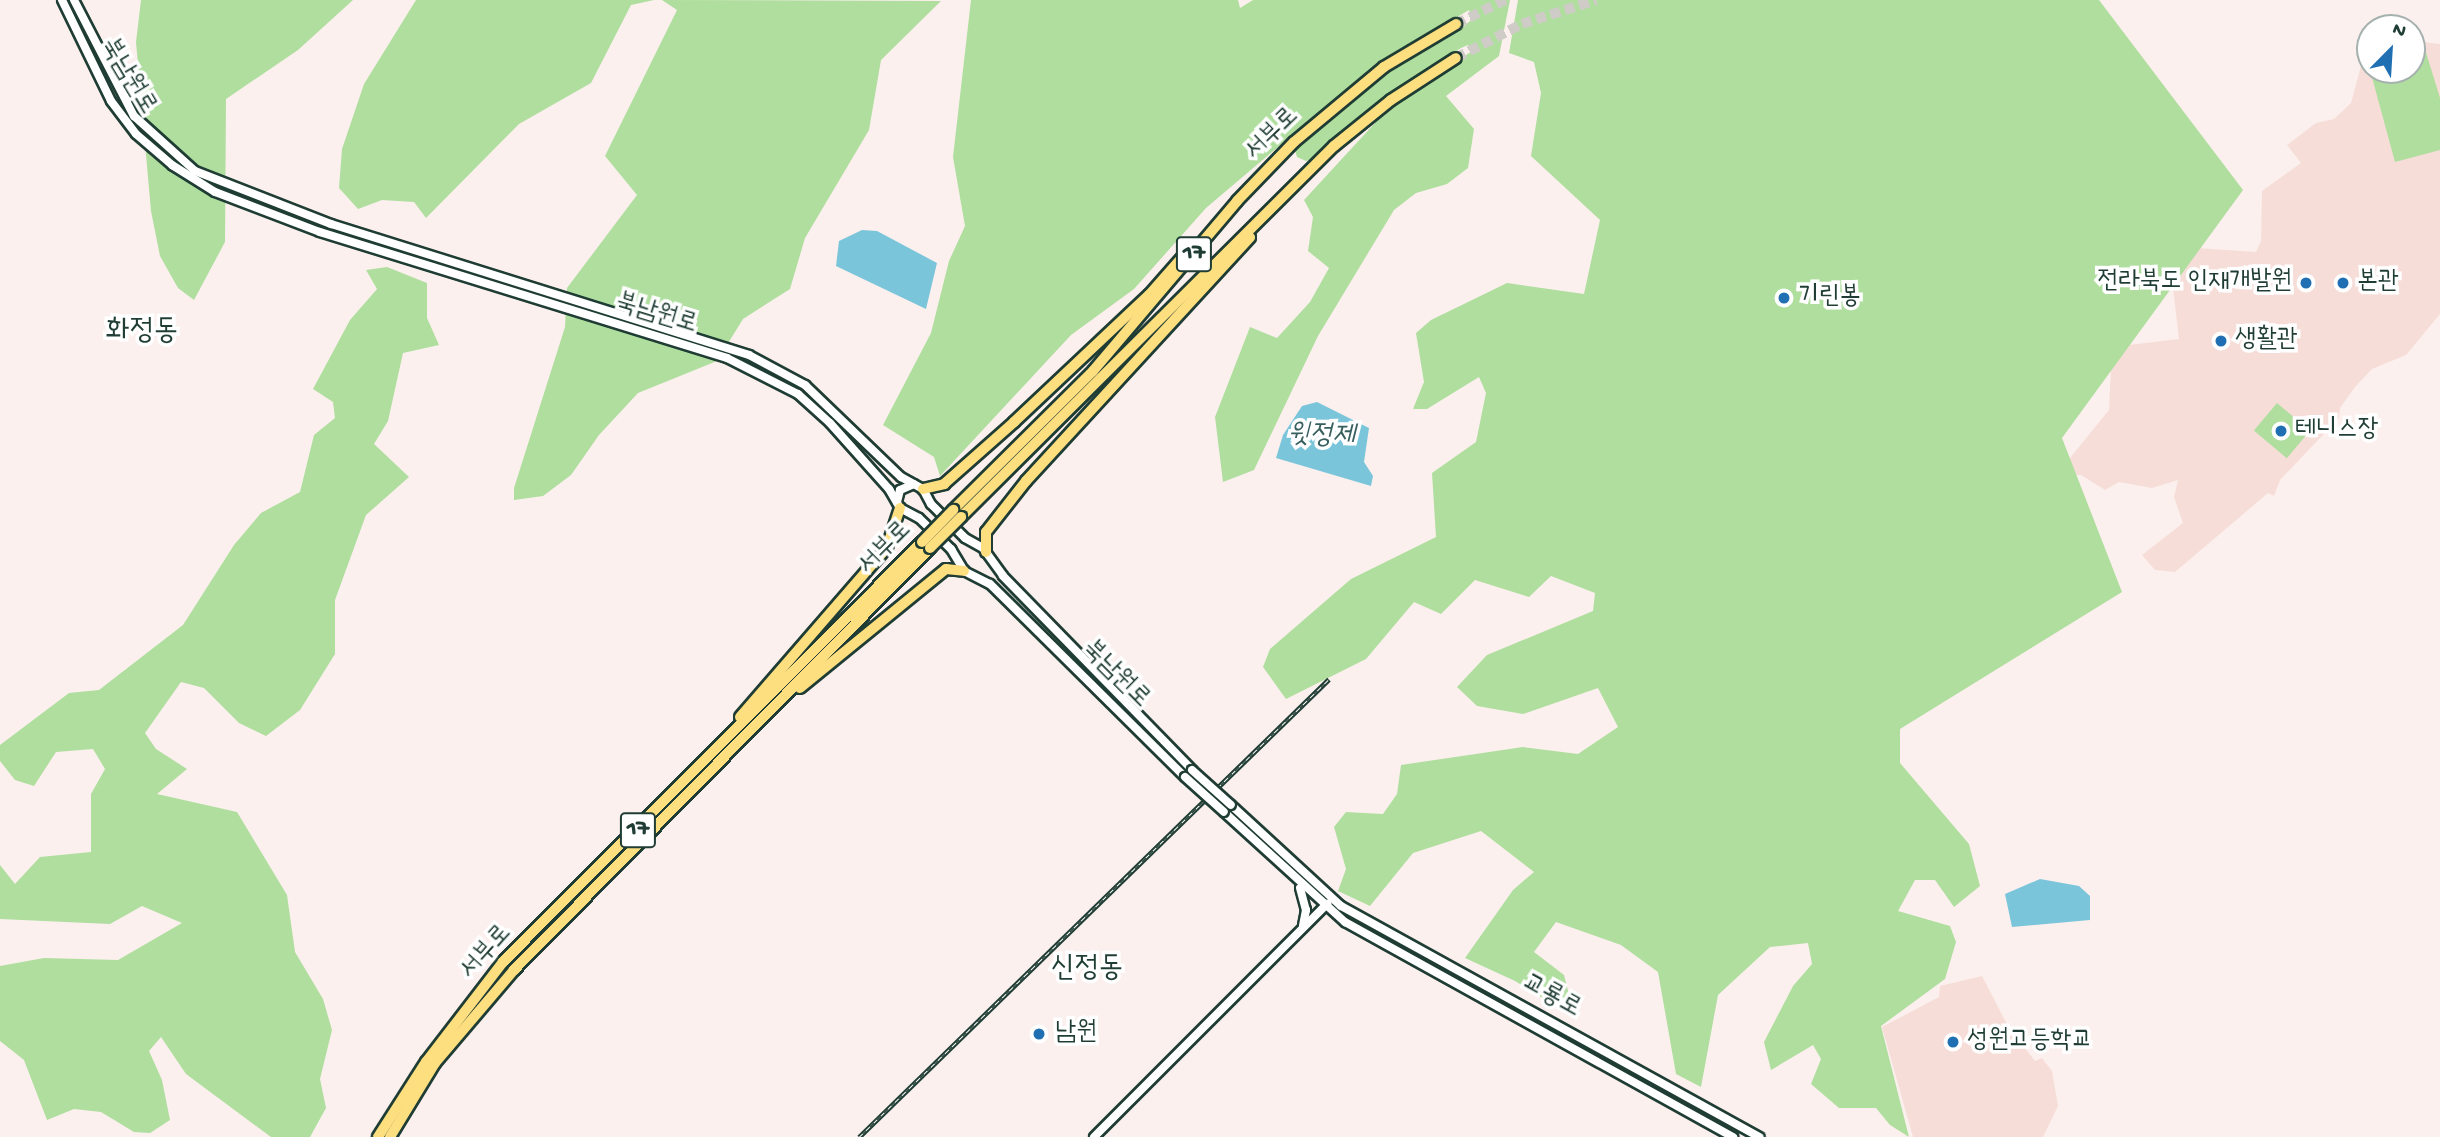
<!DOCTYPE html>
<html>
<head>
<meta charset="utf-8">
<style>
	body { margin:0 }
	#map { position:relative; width:2440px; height:1137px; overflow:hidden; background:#fbf0ed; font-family:"Gochi Hand","Poor Story",sans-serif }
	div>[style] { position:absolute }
	.built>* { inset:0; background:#f6ddd8 }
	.green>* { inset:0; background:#afde9e; transform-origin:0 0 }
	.water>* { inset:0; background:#7bc5db }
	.highway-tunnel>* { height:10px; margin-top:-5px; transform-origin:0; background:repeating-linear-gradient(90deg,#cfccc8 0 10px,transparent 0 15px) }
	.roads { filter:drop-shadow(2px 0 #1f3d34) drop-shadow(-2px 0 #1f3d34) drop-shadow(0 2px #1f3d34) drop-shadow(0 -2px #1f3d34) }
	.secondary>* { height:8px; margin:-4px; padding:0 4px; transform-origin:4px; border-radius:4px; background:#fff }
	.highway>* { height:10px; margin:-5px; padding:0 5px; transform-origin:5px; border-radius:5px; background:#fedf80 }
	.rail>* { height:4.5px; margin-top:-2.25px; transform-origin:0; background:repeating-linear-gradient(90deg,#fff 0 5px,#1f3d34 0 10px); box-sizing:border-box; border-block:2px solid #1f3d34 }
	.bridges { filter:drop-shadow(2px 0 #1f3d34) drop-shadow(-2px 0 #1f3d34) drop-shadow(0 2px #1f3d34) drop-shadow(0 -2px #1f3d34) }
	.secondary-bridge>* { height:8px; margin:-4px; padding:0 4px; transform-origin:4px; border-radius:4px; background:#fff }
	.highway-bridge>* { height:10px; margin:-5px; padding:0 5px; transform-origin:5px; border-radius:5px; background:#fedf80 }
	.dots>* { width:19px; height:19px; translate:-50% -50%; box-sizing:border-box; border:4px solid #fff; border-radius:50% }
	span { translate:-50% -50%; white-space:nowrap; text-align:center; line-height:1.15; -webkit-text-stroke:7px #fff; paint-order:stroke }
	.shield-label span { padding:2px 5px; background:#fff; border:2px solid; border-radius:5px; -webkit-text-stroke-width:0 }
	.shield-label { font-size:24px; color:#1f3d34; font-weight:700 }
	.street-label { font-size:26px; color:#1f3d34 }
	.poi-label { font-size:26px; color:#1f3d34 }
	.right { translate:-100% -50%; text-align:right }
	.left { translate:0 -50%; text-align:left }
	.water-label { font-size:28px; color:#365f5e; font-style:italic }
	.quarter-label { font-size:30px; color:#1f3d34 }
	.north { position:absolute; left:2356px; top:14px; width:70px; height:70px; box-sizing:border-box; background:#fff; border:2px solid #a5b1ae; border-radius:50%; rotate:24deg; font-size:19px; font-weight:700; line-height:28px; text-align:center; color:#1f3d34 }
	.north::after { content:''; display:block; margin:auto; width:24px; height:32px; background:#1f6fb2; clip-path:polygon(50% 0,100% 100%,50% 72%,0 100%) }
</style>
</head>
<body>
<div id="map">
	<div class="built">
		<i style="clip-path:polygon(2412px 41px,2440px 44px,2440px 314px,2406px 355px,2372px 369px,2355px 387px,2340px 408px,2339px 418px,2280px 480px,2274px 496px,2268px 493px,2175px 572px,2155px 570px,2142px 555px,2183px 523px,2174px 497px,2178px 480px,2152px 488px,2119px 482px,2105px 490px,2081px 475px,2057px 474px,2109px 410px,2112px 347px,2179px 339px,2168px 246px,2256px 252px,2261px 241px,2262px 191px,2301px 163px,2287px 145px,2316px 123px,2334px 119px,2351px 103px,2361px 66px,2370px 56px,2370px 70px,2412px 70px)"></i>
		<i style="clip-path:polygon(1982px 976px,2009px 1028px,2035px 1061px,2042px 1058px,2052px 1071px,2058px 1106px,2043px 1137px,1913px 1137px,1882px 1027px,1939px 997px,1940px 986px)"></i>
	</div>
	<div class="green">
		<i style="clip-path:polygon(141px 0,353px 0,298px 50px,226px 99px,225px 242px,194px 300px,178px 288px,160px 256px,151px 211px,136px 42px)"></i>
		<i style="clip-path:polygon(416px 0,654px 0,631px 5px,591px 83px,519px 124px,426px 218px,414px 202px,382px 200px,358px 209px,339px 188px,342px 149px,364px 84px)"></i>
		<i style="clip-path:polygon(662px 0,941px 1px,881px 60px,869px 130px,805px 238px,790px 289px,743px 319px,717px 361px,638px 393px,599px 435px,571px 475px,543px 496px,514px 500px,514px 488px,565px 327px,567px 288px,637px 195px,605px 156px,677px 10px)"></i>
		<i style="clip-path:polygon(971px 0,1238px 0,1240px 8px,1253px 0,1510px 0,1499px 56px,1446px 96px,1474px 129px,1468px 168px,1447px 184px,1416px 193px,1394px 210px,1318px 336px,1254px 470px,1223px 482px,1215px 417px,1250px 327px,1277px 338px,1310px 302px,1329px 268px,1308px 251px,1313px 217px,1304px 200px,1387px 110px,1472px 51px,1468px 45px,1461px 48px,1387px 96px,1315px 158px,1306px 161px,1297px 157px,1295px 150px,1381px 77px,1460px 30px,1472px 19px,1469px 10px,1371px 68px,1206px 208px,1134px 289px,1071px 335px,940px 476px,934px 457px,883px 425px,931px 333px,949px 261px,965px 226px,953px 157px)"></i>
		<i style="clip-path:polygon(1518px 0,2099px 0,2243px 190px,2062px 438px,2122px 592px,1900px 729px,1900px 763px,1969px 844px,1980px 886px,1954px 907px,1935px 880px,1915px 880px,1898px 911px,1950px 926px,1956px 942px,1945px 979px,1881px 1026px,1909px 1137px,1890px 1125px,1876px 1108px,1839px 1108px,1811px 1084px,1821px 1059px,1813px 1045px,1771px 1070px,1764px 1042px,1793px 986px,1812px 964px,1808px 943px,1770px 947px,1718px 995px,1701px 1087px,1676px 1074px,1658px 972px,1621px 945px,1556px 922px,1534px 952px,1564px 975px,1575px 1018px,1515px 981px,1465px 958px,1513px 890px,1534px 872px,1481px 831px,1413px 853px,1370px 906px,1338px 891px,1346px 869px,1334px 827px,1346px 812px,1383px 814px,1397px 794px,1401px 765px,1523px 747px,1578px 754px,1618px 727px,1598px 688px,1523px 714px,1477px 706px,1457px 687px,1487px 655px,1593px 611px,1595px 593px,1551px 576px,1529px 597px,1475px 580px,1441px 614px,1414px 602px,1366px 659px,1286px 699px,1263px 667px,1270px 649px,1351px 579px,1436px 537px,1432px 473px,1476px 442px,1486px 393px,1479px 377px,1427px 409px,1413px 409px,1424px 382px,1416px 333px,1431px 320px,1507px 283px,1584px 294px,1600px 220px,1531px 156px,1541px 93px,1534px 62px,1509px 53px)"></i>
		<i style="clip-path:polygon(2424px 46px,2440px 98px,2440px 150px,2395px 162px,2370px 70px,2412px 70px,2412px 50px)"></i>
		<i style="clip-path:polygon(387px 267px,427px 283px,427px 318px,439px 345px,403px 353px,388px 421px,374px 444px,409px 477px,366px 515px,335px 600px,335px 654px,300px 710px,266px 736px,239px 723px,204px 688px,181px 682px,145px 733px,156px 749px,187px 769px,157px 794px,237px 812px,287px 895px,295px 952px,323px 999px,332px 1030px,320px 1079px,326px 1108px,310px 1137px,271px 1137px,186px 1074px,161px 1037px,149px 1051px,162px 1080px,170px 1120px,150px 1133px,134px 1132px,101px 1112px,74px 1109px,47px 1120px,24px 1060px,0 1041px,0 966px,44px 958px,118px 960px,182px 923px,142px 906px,110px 924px,0 919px,0 865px,15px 884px,40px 857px,91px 852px,91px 794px,105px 769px,93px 749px,56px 752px,34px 786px,15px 780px,0 761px,0 745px,69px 693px,99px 690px,183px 625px,234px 545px,261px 513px,300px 492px,314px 435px,335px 418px,333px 402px,313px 389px,350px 320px,377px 289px,366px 270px)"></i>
		<i style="left:2277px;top:403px;width:43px;height:36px;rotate:40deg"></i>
	</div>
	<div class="water">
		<i style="clip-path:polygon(862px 230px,877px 231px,937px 263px,926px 309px,836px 266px,839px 241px)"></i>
		<i style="clip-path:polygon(1317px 402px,1369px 428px,1364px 462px,1373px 476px,1371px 486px,1276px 458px,1283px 435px,1302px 406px)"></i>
		<i style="clip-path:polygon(2040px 879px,2079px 886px,2090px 896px,2090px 920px,2012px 927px,2005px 894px)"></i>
	</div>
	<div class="highway-tunnel">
		<i style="left:1456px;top:24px;width:55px;rotate:-26.1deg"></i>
		<i style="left:1456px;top:58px;width:74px;rotate:-27.3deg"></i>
		<i style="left:1522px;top:24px;width:78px;rotate:-18deg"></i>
	</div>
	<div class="roads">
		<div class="secondary">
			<i style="left:62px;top:0;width:112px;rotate:64.1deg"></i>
			<i style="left:111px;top:101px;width:41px;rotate:52.9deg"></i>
			<i style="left:136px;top:134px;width:48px;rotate:40.7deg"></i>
			<i style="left:172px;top:165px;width:51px;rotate:32.1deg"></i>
			<i style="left:215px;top:192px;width:112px;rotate:20.9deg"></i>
			<i style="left:320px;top:232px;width:426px;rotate:17.2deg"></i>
			<i style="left:727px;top:358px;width:80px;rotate:26.9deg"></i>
			<i style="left:798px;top:394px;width:43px;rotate:42.2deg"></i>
			<i style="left:830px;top:423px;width:89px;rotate:48.2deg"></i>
			<i style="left:889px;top:489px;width:22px;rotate:60deg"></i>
			<i style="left:900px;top:508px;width:21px;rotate:28deg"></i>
			<i style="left:919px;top:518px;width:45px;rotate:44.1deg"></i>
			<i style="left:951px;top:549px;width:26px;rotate:59deg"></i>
			<i style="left:964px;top:571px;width:29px;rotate:27deg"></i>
			<i style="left:990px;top:584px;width:274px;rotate:44.7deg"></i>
			<i style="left:74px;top:0;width:131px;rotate:62.7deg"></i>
			<i style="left:134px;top:116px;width:82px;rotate:42deg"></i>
			<i style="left:195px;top:171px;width:146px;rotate:21.3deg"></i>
			<i style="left:331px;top:224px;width:438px;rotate:17.4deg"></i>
			<i style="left:749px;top:355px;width:64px;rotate:28.2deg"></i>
			<i style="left:805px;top:385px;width:133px;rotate:43.8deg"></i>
			<i style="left:901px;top:477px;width:25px;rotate:29deg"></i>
			<i style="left:923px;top:489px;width:17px;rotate:62deg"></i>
			<i style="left:931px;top:504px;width:48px;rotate:45deg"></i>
			<i style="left:965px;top:538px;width:21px;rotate:29deg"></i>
			<i style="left:983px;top:548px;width:34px;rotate:54deg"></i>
			<i style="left:1003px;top:576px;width:271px;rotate:45.7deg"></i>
			<i style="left:897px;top:502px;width:12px;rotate:-76deg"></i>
			<i style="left:900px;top:490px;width:15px;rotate:-23deg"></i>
			<i style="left:1231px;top:805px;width:149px;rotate:42.6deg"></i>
			<i style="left:1341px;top:906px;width:478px;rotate:28.9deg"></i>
			<i style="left:1224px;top:812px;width:164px;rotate:42.3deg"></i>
			<i style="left:1345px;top:922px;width:444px;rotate:29deg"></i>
			<i style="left:1300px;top:888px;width:23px;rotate:75deg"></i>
			<i style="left:1306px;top:910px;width:16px;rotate:101deg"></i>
			<i style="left:1094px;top:1137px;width:330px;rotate:-45deg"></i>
		</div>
		<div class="highway">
			<i style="left:923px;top:489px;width:22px;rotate:-13deg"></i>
			<i style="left:944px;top:484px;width:94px;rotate:-41.5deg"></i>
			<i style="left:1014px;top:422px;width:185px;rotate:-43.3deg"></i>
			<i style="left:1149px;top:295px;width:55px;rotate:-48.7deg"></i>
			<i style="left:953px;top:510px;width:197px;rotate:-44.8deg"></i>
			<i style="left:1093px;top:371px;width:223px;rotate:-49.7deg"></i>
			<i style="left:1237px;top:201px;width:82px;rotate:-46deg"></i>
			<i style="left:1294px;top:142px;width:117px;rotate:-39.8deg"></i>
			<i style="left:1384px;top:67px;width:84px;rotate:-30.8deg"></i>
			<i style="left:961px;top:517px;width:526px;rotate:-44.85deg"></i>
			<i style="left:1334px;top:146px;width:73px;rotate:-38.9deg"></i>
			<i style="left:1391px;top:100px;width:77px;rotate:-32.9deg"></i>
			<i style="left:986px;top:552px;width:20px;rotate:-90deg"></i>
			<i style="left:986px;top:532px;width:65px;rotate:-51.9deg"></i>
			<i style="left:1026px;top:481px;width:331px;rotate:-47.4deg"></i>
			<i style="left:800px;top:688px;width:188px;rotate:-39.2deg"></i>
			<i style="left:946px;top:569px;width:18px;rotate:6deg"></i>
			<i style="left:740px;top:717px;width:225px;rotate:-49.1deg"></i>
			<i style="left:887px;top:547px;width:41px;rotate:-71.6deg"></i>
			<i style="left:378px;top:1137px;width:89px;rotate:-57.4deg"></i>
			<i style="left:426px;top:1062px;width:126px;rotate:-52.4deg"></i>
			<i style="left:503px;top:962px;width:593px;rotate:-45.07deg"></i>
			<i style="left:390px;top:1137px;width:87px;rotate:-58.7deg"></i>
			<i style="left:435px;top:1063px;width:122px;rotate:-49.7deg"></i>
			<i style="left:514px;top:970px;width:593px;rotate:-45.41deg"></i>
		</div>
	</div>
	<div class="rail">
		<i style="left:859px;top:1137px;width:656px;rotate:-44.26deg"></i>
	</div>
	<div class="bridges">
		<div class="secondary-bridge">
			<i style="left:1192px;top:770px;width:52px;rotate:41.9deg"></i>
			<i style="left:1185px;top:777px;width:52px;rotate:41.9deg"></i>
		</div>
		<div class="highway-bridge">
			<i style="left:922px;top:542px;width:45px;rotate:-45.9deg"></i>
			<i style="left:930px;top:548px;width:44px;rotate:-45deg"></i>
		</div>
	</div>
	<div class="dots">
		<i style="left:2306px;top:283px;background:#1f6fb2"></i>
		<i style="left:2343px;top:283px;background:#1f6fb2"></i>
		<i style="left:1784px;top:298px;background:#1f6fb2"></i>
		<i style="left:2221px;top:341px;background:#1f6fb2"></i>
		<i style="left:2281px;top:431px;background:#1f6fb2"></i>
		<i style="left:1039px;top:1034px;background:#1f6fb2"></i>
		<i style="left:1953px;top:1042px;background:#1f6fb2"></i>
	</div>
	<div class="shield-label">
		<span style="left:1194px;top:254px">17</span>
		<span style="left:638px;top:830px">17</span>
	</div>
	<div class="street-label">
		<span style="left:127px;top:77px;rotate:59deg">북남원로</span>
		<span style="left:1273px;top:135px;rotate:-44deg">서부로</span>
		<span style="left:656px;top:315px;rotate:17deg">북남원로</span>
		<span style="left:886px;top:549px;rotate:-45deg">서부로</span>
		<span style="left:1115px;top:675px;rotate:45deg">북남원로</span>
		<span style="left:487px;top:953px;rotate:-48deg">서부로</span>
		<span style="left:1551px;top:997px;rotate:29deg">교룡로</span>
	</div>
	<div class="poi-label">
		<span class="right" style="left:2292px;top:283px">전라북도 인재개발원</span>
		<span class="left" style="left:2357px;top:283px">본관</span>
		<span class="left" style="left:1798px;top:298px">기린봉</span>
		<span class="left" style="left:2235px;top:341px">생활관</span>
		<span class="left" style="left:2295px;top:431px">테니스장</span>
		<span class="left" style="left:1055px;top:1034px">남원</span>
		<span class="left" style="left:1967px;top:1042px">성원고등학교</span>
	</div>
	<div class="water-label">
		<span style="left:1321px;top:437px">윗정제</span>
	</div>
	<div class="quarter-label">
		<span style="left:142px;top:333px">화정동</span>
		<span style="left:1087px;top:970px">신정동</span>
	</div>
	<div class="north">N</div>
</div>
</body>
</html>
